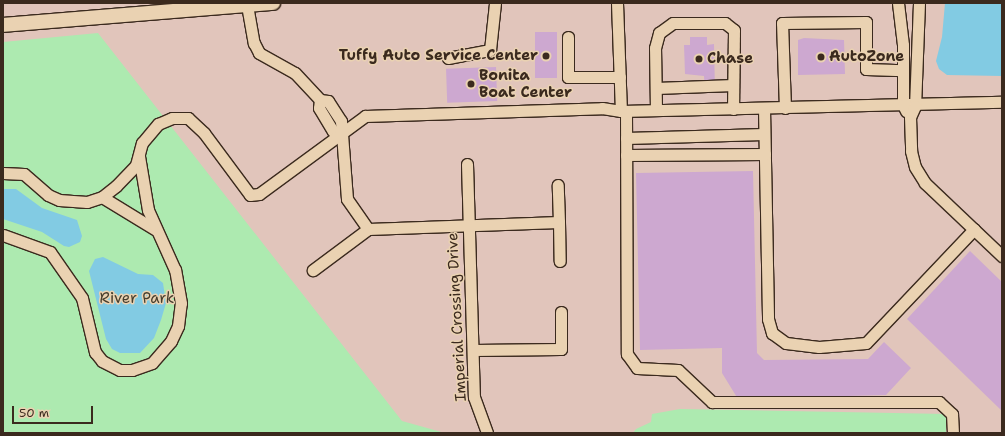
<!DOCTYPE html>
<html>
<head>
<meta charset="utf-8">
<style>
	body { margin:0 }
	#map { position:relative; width:1005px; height:436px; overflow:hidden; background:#e1c5bb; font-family:"Shantell Sans",sans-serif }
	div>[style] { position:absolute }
	.green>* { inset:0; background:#adeab0 }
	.water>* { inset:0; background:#82cbe3 }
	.building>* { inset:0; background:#cda8d0; transform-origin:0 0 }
	.roads { filter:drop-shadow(1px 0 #3b2a1e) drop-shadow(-1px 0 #3b2a1e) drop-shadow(0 1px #3b2a1e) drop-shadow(0 -1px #3b2a1e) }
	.minor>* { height:11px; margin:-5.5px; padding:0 5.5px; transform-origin:5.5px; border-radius:5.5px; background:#ead2b2 }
	.major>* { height:14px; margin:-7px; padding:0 7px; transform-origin:7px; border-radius:7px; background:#ead2b2 }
	.dots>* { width:11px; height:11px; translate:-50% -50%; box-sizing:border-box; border:2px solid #ead2b2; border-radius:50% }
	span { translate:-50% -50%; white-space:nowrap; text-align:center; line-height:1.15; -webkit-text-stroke:3px #ead2b2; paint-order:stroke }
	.poi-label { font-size:15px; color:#3b2a1e; font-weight:700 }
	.right { translate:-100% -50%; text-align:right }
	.left { translate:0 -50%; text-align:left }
	.park-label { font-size:15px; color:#463d2d }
	.street-label { font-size:15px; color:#3b2a1e }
	.frame { position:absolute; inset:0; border:4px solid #3b2a1e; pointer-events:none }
	.scale { position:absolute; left:12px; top:406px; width:81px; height:18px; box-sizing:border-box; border:2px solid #3b2a1e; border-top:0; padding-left:5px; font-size:12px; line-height:14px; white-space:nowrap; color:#3b2a1e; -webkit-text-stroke:3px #ead2b2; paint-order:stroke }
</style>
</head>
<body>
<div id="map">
	<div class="green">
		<i style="clip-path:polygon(98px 33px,402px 421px,445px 433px,3px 433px,3px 42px)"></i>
		<i style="clip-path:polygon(680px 409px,946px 414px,946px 433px,633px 433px,636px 429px,651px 422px,652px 414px)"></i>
	</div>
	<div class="water">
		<i style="clip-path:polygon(945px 3px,1002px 3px,1002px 76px,947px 75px,939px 69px,936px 61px,942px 37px)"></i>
		<i style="clip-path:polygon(3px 189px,16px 189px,42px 208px,77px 220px,82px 236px,80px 242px,69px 247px,64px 246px,42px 232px,3px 219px)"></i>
		<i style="clip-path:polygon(103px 257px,138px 274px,153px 275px,163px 283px,166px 303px,161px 320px,154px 338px,140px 353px,120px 353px,112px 349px,106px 339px,89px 271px,95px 259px)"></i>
	</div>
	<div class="building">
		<i style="left:557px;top:32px;width:46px;height:22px;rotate:90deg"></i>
		<i style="clip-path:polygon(690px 37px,707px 37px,707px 45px,714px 44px,715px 92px,705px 92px,704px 76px,685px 74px,684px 45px,690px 45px)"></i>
		<i style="clip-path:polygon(804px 38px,844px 40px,845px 74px,798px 75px,798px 40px)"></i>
		<i style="left:496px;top:67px;width:34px;height:50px;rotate:88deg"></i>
		<i style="clip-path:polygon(753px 171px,757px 353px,764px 360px,868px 359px,884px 342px,911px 368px,886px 395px,738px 399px,722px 373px,722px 348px,640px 350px,636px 173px)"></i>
		<i style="clip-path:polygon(970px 251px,1002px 282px,1002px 411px,907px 319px)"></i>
	</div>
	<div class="roads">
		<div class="minor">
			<i style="left:617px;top:3px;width:108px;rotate:87.9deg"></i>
			<i style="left:621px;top:111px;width:381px;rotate:-1.4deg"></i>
			<i style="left:898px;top:3px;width:42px;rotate:83.2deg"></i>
			<i style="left:903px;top:45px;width:60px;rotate:90deg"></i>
			<i style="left:903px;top:105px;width:7px;rotate:63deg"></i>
			<i style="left:919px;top:3px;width:103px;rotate:92.2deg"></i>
			<i style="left:915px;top:106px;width:12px;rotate:114deg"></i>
			<i style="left:910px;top:117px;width:34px;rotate:88deg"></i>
			<i style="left:911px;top:151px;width:16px;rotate:76deg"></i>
			<i style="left:915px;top:167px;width:19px;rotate:58deg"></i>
			<i style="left:925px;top:183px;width:106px;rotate:43.5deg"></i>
			<i style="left:247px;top:5px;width:39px;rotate:80deg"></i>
			<i style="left:254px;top:43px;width:11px;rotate:63deg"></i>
			<i style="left:259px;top:53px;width:41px;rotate:29.1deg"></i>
			<i style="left:295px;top:73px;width:37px;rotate:47deg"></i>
			<i style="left:320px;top:100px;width:8px;rotate:7deg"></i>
			<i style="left:328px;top:101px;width:24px;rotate:57deg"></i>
			<i style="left:341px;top:121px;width:78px;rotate:85.6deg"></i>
			<i style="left:347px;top:199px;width:37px;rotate:55deg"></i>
			<i style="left:368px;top:229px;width:69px;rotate:143.3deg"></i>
			<i style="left:568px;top:37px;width:40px;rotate:90deg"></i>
			<i style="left:568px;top:77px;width:52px"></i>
			<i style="left:448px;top:58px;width:43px;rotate:-10.8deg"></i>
			<i style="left:490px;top:50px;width:47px;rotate:-83.9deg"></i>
			<i style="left:656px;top:88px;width:77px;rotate:-2.2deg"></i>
			<i style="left:320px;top:100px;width:8px;rotate:97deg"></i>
			<i style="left:319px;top:108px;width:27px;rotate:59deg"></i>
			<i style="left:333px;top:131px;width:8px;rotate:23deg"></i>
			<i style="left:764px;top:108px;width:211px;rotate:88.9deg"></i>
			<i style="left:768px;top:319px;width:15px;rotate:74deg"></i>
			<i style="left:772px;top:333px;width:17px;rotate:36deg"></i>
			<i style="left:786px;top:343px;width:33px;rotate:7deg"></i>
			<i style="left:819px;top:347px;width:47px;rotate:-4.9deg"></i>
			<i style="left:866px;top:343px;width:157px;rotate:-46.5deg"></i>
			<i style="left:785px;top:108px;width:85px;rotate:-92deg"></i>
			<i style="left:782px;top:23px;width:84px;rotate:-0.7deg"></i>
			<i style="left:866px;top:22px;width:47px;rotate:90deg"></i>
			<i style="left:866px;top:69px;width:37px;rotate:2deg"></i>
			<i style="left:656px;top:110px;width:62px;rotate:-90.9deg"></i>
			<i style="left:655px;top:48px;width:16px;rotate:-75deg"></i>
			<i style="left:659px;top:33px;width:17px;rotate:-36deg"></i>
			<i style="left:673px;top:23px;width:52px"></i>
			<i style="left:725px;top:23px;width:11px;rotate:38deg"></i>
			<i style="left:734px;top:30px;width:79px;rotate:90.7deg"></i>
			<i style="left:626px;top:111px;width:243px;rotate:89.8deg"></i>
			<i style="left:627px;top:354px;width:17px;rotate:54deg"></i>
			<i style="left:637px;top:368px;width:41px;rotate:2.8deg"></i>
			<i style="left:678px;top:370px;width:47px;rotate:43.3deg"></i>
			<i style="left:712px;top:402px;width:227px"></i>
			<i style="left:939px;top:402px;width:18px;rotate:43deg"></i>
			<i style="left:952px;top:414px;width:19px;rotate:87deg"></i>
			<i style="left:626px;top:138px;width:138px;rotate:-1.7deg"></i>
			<i style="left:626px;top:155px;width:139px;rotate:-0.4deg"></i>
			<i style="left:467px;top:164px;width:233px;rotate:88.3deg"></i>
			<i style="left:474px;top:397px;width:38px;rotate:70deg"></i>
			<i style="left:3px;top:173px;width:21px;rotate:3deg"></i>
			<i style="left:24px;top:174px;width:32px;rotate:41deg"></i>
			<i style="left:48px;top:195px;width:12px;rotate:24deg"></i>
			<i style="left:59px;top:200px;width:28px;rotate:4deg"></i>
			<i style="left:87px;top:202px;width:16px;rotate:-18deg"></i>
			<i style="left:102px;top:197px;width:18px;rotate:-38deg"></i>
			<i style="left:116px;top:186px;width:29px;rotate:-46deg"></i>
			<i style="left:136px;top:165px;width:23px;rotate:-75deg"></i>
			<i style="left:142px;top:143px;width:25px;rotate:-50deg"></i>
			<i style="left:158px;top:124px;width:15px;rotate:-23deg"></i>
			<i style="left:172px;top:118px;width:16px"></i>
			<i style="left:188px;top:118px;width:22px;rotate:43deg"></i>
			<i style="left:204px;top:133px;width:77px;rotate:53.4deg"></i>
			<i style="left:250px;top:195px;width:9px;rotate:-6deg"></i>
			<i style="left:259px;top:194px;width:132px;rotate:-36.3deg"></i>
			<i style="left:365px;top:116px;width:237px;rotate:-1.9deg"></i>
			<i style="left:602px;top:108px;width:19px;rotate:9deg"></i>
			<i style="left:102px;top:197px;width:63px;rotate:31.4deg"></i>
			<i style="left:559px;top:222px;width:39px;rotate:89deg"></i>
			<i style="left:368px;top:229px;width:191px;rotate:-2.1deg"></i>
			<i style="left:559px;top:222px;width:37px;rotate:-92deg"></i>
			<i style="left:3px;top:235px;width:50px;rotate:19.9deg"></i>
			<i style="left:50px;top:252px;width:56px;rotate:55.2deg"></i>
			<i style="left:82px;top:298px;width:56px;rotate:76.5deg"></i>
			<i style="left:95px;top:352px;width:11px;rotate:52deg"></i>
			<i style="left:102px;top:361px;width:20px;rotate:27deg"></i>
			<i style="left:120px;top:370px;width:12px"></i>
			<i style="left:132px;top:370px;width:21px;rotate:-19deg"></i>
			<i style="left:152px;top:363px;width:29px;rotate:-49deg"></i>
			<i style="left:171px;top:341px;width:17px;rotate:-65deg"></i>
			<i style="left:178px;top:326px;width:23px;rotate:-83deg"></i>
			<i style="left:181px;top:303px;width:34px;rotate:-100deg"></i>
			<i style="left:175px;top:270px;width:66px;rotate:-114.2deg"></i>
			<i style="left:148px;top:210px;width:55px;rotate:-99.5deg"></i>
			<i style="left:473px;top:350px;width:88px;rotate:-0.7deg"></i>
			<i style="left:561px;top:349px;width:37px;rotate:-90deg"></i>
		</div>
		<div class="major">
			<i style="left:3px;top:25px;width:271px;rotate:-4.7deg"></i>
		</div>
	</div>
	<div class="dots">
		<i style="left:546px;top:56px;background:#3b2a1e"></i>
		<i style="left:821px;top:57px;background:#3b2a1e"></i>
		<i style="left:699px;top:59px;background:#3b2a1e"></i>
		<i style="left:471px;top:84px;background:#3b2a1e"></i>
	</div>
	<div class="poi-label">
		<span class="right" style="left:538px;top:56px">Tuffy Auto Service Center</span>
		<span class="left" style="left:829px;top:57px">AutoZone</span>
		<span class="left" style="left:707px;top:59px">Chase</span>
		<span class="left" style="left:479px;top:84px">Bonita<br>Boat Center</span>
	</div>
	<div class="park-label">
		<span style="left:137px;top:299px">River Park</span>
	</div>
	<div class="street-label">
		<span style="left:457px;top:317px;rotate:-93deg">Imperial Crossing Drive</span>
	</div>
	<div class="frame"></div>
	<div class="scale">50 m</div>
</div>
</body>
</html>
